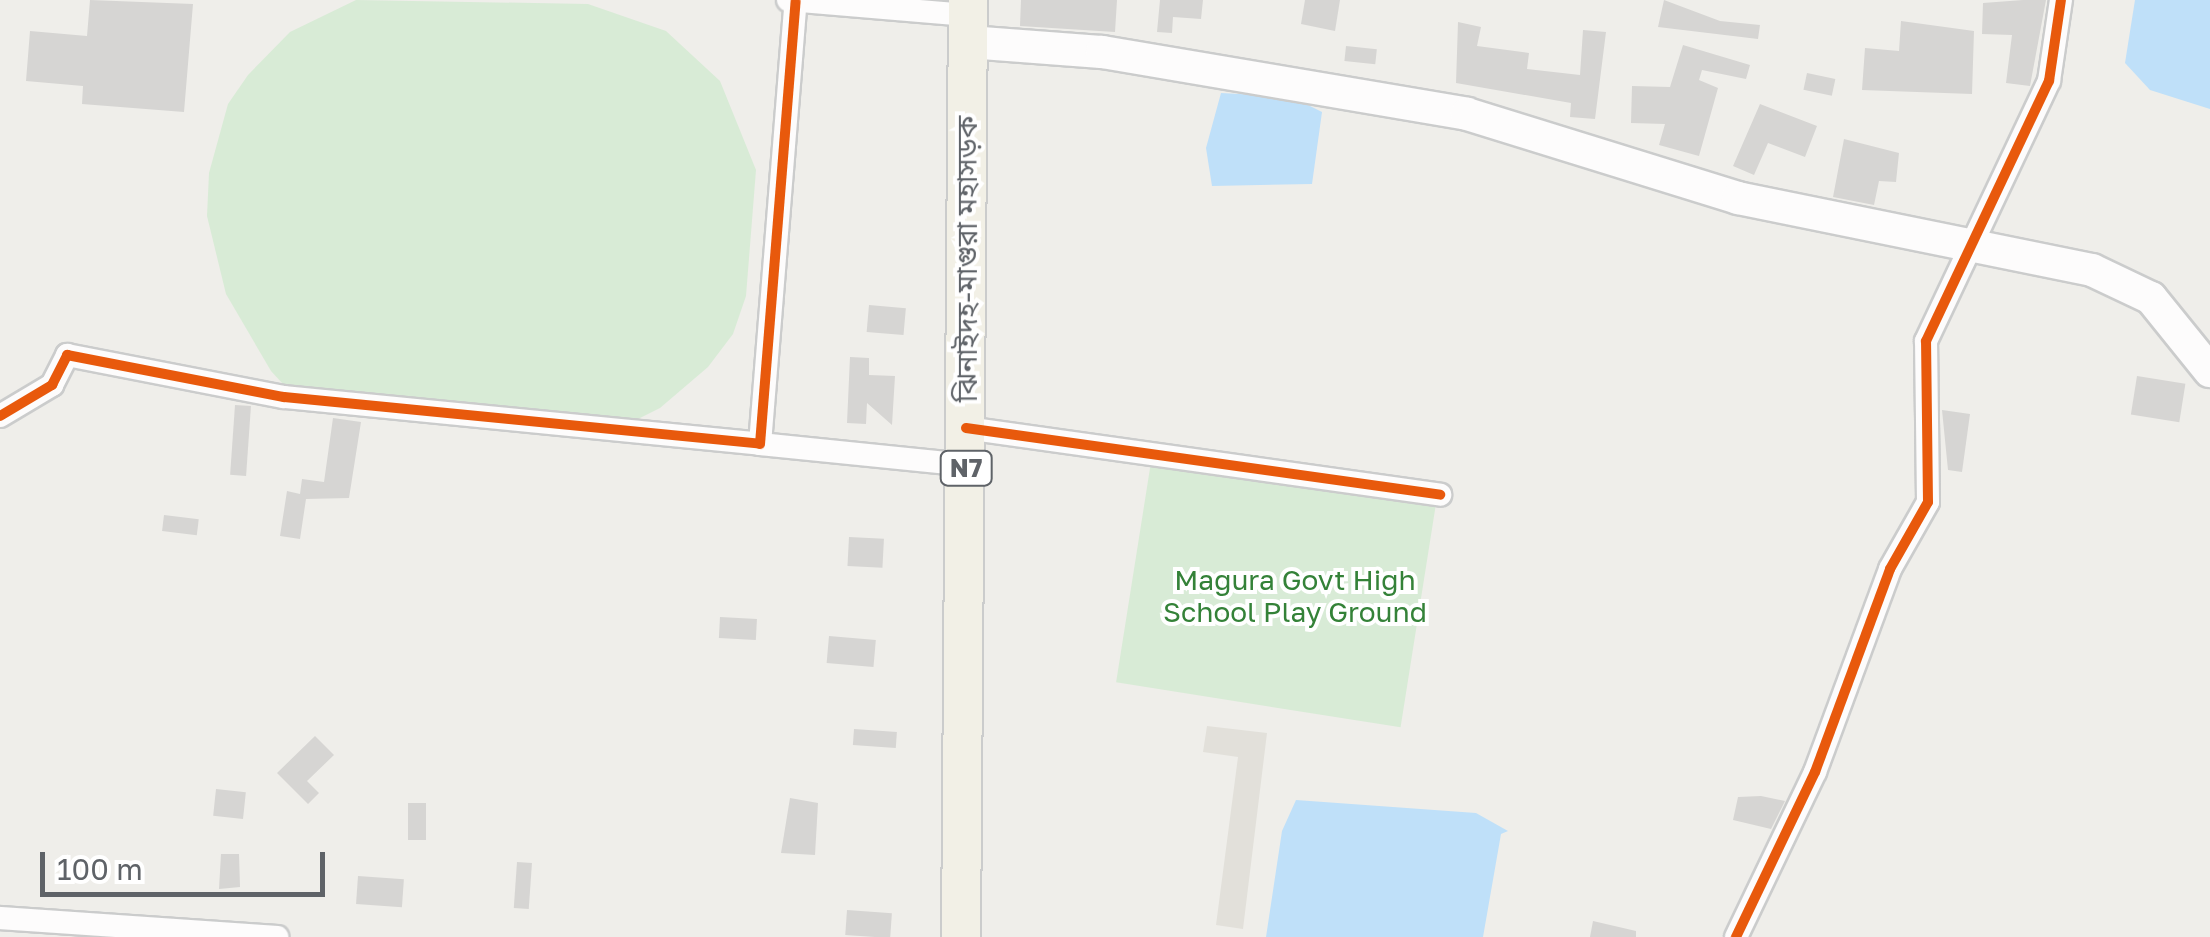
<!DOCTYPE html>
<html>
<head>
<meta charset="utf-8">
<style>
	body { margin:0 }
	#map { position:relative; width:2210px; height:937px; overflow:hidden; background:#efeeea; font-family:"Golos Text","Noto Sans Bengali",sans-serif }
	div>[style] { position:absolute }
	.education>* { inset:0; background:#e2e0da }
	.green>* { inset:0; background:#d8ebd6; transform-origin:0 0 }
	.water>* { inset:0; background:#bfe0f9 }
	.building>* { inset:0; background:#d6d5d3; transform-origin:0 0 }
	.roads { filter:drop-shadow(2px 0 #cbcccc) drop-shadow(-2px 0 #cbcccc) drop-shadow(0 2px #cbcccc) drop-shadow(0 -2px #cbcccc) }
	.minor>* { height:22px; margin:-11px; padding:0 11px; transform-origin:11px; border-radius:11px; background:#fdfcfc }
	.secondary>* { height:32px; margin:-16px; padding:0 16px; transform-origin:16px; border-radius:16px; background:#fdfcfc }
	.trunk>* { height:38px; margin:-19px; padding:0 19px; transform-origin:19px; border-radius:19px; background:#f2f0e6 }
	.cycleway>* { height:10px; margin:-5px; padding:0 5px; transform-origin:5px; border-radius:5px; background:#e8590c }
	span { translate:-50% -50%; white-space:nowrap; text-align:center; line-height:1.15; -webkit-text-stroke:8px #fff; paint-order:stroke }
	.shield-label span { padding:2px 8px; background:#fff; border:2px solid; border-radius:8px; -webkit-text-stroke-width:0 }
	.shield-label { font-size:25px; color:#5f6368; font-weight:700 }
	.street-label { font-size:28px; color:#5f6368 }
	.park-label { font-size:28px; color:#348238 }
	.scale { position:absolute; left:40px; top:852px; width:285px; height:45px; box-sizing:border-box; border:5px solid #5f6368; border-top:0; padding-left:12px; font-size:30px; line-height:35px; white-space:nowrap; color:#5f6368; -webkit-text-stroke:8px #fff; paint-order:stroke }
</style>
</head>
<body>
<div id="map">
	<div class="education">
		<i style="clip-path:polygon(1207px 726px,1267px 733px,1243px 929px,1216px 925px,1238px 757px,1203px 752px)"></i>
	</div>
	<div class="green">
		<i style="clip-path:polygon(356px 0,588px 4px,666px 31px,720px 81px,756px 170px,746px 296px,733px 334px,708px 367px,660px 408px,626px 425px,293px 395px,271px 371px,226px 294px,207px 216px,209px 173px,228px 104px,248px 75px,290px 32px)"></i>
		<i style="left:1151px;top:462px;width:288px;height:223px;rotate:9deg"></i>
	</div>
	<div class="water">
		<i style="clip-path:polygon(2135px 0,2210px 0,2210px 109px,2150px 90px,2125px 63px)"></i>
		<i style="clip-path:polygon(1221px 93px,1292px 97px,1322px 112px,1312px 184px,1212px 186px,1206px 148px)"></i>
		<i style="clip-path:polygon(1296px 800px,1476px 813px,1508px 831px,1501px 834px,1483px 937px,1266px 937px,1282px 831px)"></i>
	</div>
	<div class="building">
		<i style="clip-path:polygon(90px 0,193px 4px,184px 112px,82px 104px,83px 86px,26px 81px,30px 31px,87px 36px)"></i>
		<i style="clip-path:polygon(1021px 0,1117px 0,1115px 32px,1020px 26px)"></i>
		<i style="clip-path:polygon(1160px 0,1203px 0,1201px 19px,1173px 17px,1172px 33px,1157px 32px)"></i>
		<i style="clip-path:polygon(1305px 0,1340px 0,1335px 31px,1301px 24px)"></i>
		<i style="clip-path:polygon(1664px 0,1720px 21px,1760px 25px,1758px 39px,1658px 27px)"></i>
		<i style="clip-path:polygon(2023px 0,2046px 0,2030px 86px,2006px 83px,2012px 35px,1982px 34px,1983px 3px)"></i>
		<i style="clip-path:polygon(1901px 21px,1974px 31px,1972px 94px,1862px 90px,1865px 48px,1899px 51px)"></i>
		<i style="clip-path:polygon(1458px 22px,1481px 27px,1477px 46px,1529px 53px,1527px 69px,1580px 75px,1583px 30px,1606px 32px,1595px 119px,1570px 117px,1571px 103px,1456px 83px)"></i>
		<i style="clip-path:polygon(1683px 45px,1750px 65px,1746px 79px,1702px 70px,1699px 80px,1718px 88px,1699px 156px,1659px 145px,1665px 124px,1631px 123px,1632px 86px,1670px 87px)"></i>
		<i style="left:1346px;top:46px;width:31px;height:15px;rotate:6deg"></i>
		<i style="left:1807px;top:73px;width:29px;height:17px;rotate:12deg"></i>
		<i style="clip-path:polygon(1760px 104px,1817px 126px,1805px 157px,1768px 143px,1754px 175px,1733px 166px)"></i>
		<i style="clip-path:polygon(1844px 139px,1899px 153px,1896px 182px,1879px 181px,1874px 205px,1833px 197px)"></i>
		<i style="left:869px;top:305px;width:37px;height:27px;rotate:5deg"></i>
		<i style="clip-path:polygon(850px 357px,869px 358px,869px 375px,895px 376px,892px 425px,867px 403px,866px 424px,847px 423px)"></i>
		<i style="left:2137px;top:376px;width:49px;height:39px;rotate:9deg"></i>
		<i style="left:235px;top:405px;width:16px;height:70px;rotate:4deg"></i>
		<i style="clip-path:polygon(1942px 410px,1970px 414px,1962px 472px,1948px 470px)"></i>
		<i style="clip-path:polygon(333px 418px,361px 422px,349px 498px,306px 499px,300px 539px,280px 536px,287px 491px,300px 494px,302px 479px,324px 482px)"></i>
		<i style="left:164px;top:515px;width:35px;height:16px;rotate:7deg"></i>
		<i style="left:849px;top:537px;width:35px;height:29px;rotate:3deg"></i>
		<i style="left:720px;top:617px;width:37px;height:21px;rotate:3deg"></i>
		<i style="left:829px;top:636px;width:47px;height:27px;rotate:5deg"></i>
		<i style="left:854px;top:729px;width:43px;height:16px;rotate:4deg"></i>
		<i style="clip-path:polygon(315px 736px,334px 755px,307px 781px,319px 793px,308px 804px,277px 773px)"></i>
		<i style="left:216px;top:789px;width:30px;height:27px;rotate:6deg"></i>
		<i style="clip-path:polygon(1761px 796px,1785px 801px,1771px 829px,1733px 820px,1738px 797px)"></i>
		<i style="clip-path:polygon(790px 798px,818px 803px,815px 855px,781px 853px)"></i>
		<i style="left:408px;top:803px;width:18px;height:37px"></i>
		<i style="clip-path:polygon(221px 854px,239px 854px,240px 887px,219px 889px)"></i>
		<i style="left:517px;top:862px;width:15px;height:46px;rotate:4deg"></i>
		<i style="left:358px;top:876px;width:46px;height:28px;rotate:4deg"></i>
		<i style="left:847px;top:910px;width:45px;height:25px;rotate:4deg"></i>
		<i style="clip-path:polygon(1593px 921px,1636px 931px,1636px 937px,1590px 937px)"></i>
	</div>
	<div class="roads">
		<div class="minor">
			<i style="left:788px;top:0;width:181px;rotate:4.8deg"></i>
			<i style="left:0;top:416px;width:61px;rotate:-30.8deg"></i>
			<i style="left:52px;top:385px;width:34px;rotate:-63deg"></i>
			<i style="left:67px;top:355px;width:221px;rotate:11deg"></i>
			<i style="left:284px;top:397px;width:478px;rotate:5.6deg"></i>
			<i style="left:760px;top:444px;width:444px;rotate:-85.4deg"></i>
			<i style="left:966px;top:428px;width:479px;rotate:8deg"></i>
			<i style="left:760px;top:444px;width:207px;rotate:5.8deg"></i>
			<i style="left:0;top:918px;width:278px;rotate:3.9deg"></i>
			<i style="left:1736px;top:937px;width:183px;rotate:-64.4deg"></i>
			<i style="left:1815px;top:772px;width:216px;rotate:-69.7deg"></i>
			<i style="left:1890px;top:569px;width:77px;rotate:-60.4deg"></i>
			<i style="left:1928px;top:502px;width:161px;rotate:-90.7deg"></i>
			<i style="left:1926px;top:341px;width:288px;rotate:-64.7deg"></i>
			<i style="left:2049px;top:81px;width:82px;rotate:-81.6deg"></i>
		</div>
		<div class="secondary">
			<i style="left:968px;top:42px;width:134px;rotate:4.3deg"></i>
			<i style="left:1102px;top:52px;width:370px;rotate:9.6deg"></i>
			<i style="left:1467px;top:114px;width:284px;rotate:17.2deg"></i>
			<i style="left:1738px;top:198px;width:361px;rotate:11.5deg"></i>
			<i style="left:2092px;top:270px;width:65px;rotate:25.4deg"></i>
			<i style="left:2151px;top:298px;width:94px;rotate:51.1deg"></i>
		</div>
		<div class="trunk">
			<i style="left:961px;top:937px;width:937px;rotate:-89.57deg"></i>
		</div>
	</div>
	<div class="cycleway">
		<i style="left:0;top:416px;width:61px;rotate:-30.8deg"></i>
		<i style="left:52px;top:385px;width:34px;rotate:-63deg"></i>
		<i style="left:67px;top:355px;width:221px;rotate:11deg"></i>
		<i style="left:284px;top:397px;width:478px;rotate:5.6deg"></i>
		<i style="left:760px;top:444px;width:444px;rotate:-85.4deg"></i>
		<i style="left:966px;top:428px;width:479px;rotate:8deg"></i>
		<i style="left:1736px;top:937px;width:183px;rotate:-64.4deg"></i>
		<i style="left:1815px;top:772px;width:216px;rotate:-69.7deg"></i>
		<i style="left:1890px;top:569px;width:77px;rotate:-60.4deg"></i>
		<i style="left:1928px;top:502px;width:161px;rotate:-90.7deg"></i>
		<i style="left:1926px;top:341px;width:288px;rotate:-64.7deg"></i>
		<i style="left:2049px;top:81px;width:82px;rotate:-81.6deg"></i>
	</div>
	<div class="shield-label">
		<span style="left:966px;top:468px">N7</span>
	</div>
	<div class="street-label">
		<span style="left:967px;top:259px;rotate:-90deg">ঝিনাইদহ-মাগুরা মহাসড়ক</span>
	</div>
	<div class="park-label">
		<span style="left:1295px;top:596px">Magura Govt High<br>School Play Ground</span>
	</div>
	<div class="scale">100 m</div>
</div>
</body>
</html>
